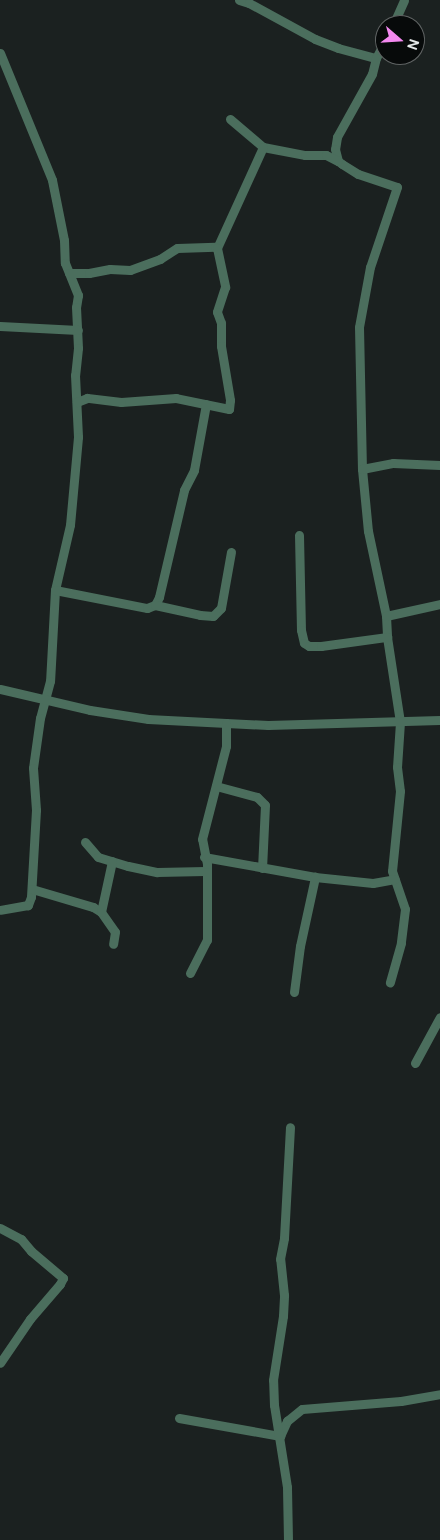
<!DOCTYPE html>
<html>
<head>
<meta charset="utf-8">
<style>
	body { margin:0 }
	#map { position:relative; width:440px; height:1540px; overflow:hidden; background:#1b2120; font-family:"DM Sans",sans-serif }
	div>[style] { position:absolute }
	.street>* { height:9px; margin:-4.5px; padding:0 4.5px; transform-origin:4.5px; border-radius:4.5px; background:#4b6e5d }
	span { translate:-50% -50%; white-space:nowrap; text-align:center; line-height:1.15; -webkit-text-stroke:5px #070a0a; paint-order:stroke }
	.north { position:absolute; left:375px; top:15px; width:50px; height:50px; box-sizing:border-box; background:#070a0a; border:1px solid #606464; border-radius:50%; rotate:109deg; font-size:14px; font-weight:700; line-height:20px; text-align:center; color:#e6eaea }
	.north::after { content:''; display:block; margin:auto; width:18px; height:22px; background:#f489f0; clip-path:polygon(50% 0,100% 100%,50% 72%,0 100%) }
</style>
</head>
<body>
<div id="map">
	<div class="street">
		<i style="left:239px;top:0;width:10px;rotate:17deg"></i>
		<i style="left:249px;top:3px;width:75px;rotate:28.6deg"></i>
		<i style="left:315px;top:39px;width:25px;rotate:21deg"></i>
		<i style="left:338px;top:48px;width:39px;rotate:15deg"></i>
		<i style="left:393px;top:25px;width:27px;rotate:-66deg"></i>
		<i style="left:385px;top:41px;width:19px;rotate:118deg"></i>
		<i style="left:376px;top:58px;width:16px;rotate:104deg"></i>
		<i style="left:372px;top:74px;width:72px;rotate:119.1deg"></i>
		<i style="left:337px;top:137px;width:12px;rotate:99deg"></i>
		<i style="left:335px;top:149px;width:12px;rotate:76deg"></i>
		<i style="left:338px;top:161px;width:5px;rotate:37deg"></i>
		<i style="left:342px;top:164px;width:19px;rotate:32deg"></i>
		<i style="left:358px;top:174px;width:41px;rotate:18.4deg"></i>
		<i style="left:397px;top:187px;width:84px;rotate:108.6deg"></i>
		<i style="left:370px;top:267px;width:61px;rotate:100.4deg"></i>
		<i style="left:359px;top:327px;width:142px;rotate:88.8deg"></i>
		<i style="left:362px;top:469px;width:62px;rotate:84.5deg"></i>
		<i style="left:368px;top:531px;width:87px;rotate:78deg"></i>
		<i style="left:386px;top:616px;width:21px;rotate:87deg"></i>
		<i style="left:387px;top:637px;width:86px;rotate:81.3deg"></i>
		<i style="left:400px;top:722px;width:45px;rotate:93.8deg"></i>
		<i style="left:397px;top:767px;width:24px;rotate:83deg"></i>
		<i style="left:400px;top:791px;width:80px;rotate:95.7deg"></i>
		<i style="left:392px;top:871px;width:40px;rotate:71.1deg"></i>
		<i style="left:405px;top:909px;width:34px;rotate:97deg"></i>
		<i style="left:401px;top:943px;width:41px;rotate:105.8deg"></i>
		<i style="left:0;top:53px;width:137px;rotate:67.7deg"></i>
		<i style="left:52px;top:180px;width:61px;rotate:78.7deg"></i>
		<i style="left:64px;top:240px;width:23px;rotate:88deg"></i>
		<i style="left:65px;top:263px;width:35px;rotate:68deg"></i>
		<i style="left:78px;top:295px;width:12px;rotate:99deg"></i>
		<i style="left:76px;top:307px;width:41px;rotate:87.2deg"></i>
		<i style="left:78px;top:348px;width:27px;rotate:96deg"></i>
		<i style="left:75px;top:375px;width:62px;rotate:87.2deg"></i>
		<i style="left:78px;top:437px;width:88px;rotate:95.2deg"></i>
		<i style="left:70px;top:525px;width:67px;rotate:103deg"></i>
		<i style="left:55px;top:590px;width:91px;rotate:93.1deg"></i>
		<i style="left:50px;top:681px;width:38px;rotate:105deg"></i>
		<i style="left:40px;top:718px;width:50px;rotate:98deg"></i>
		<i style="left:33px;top:768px;width:42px;rotate:85.9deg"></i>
		<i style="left:36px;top:810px;width:87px;rotate:93.3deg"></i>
		<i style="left:31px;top:897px;width:9px;rotate:111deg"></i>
		<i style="left:28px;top:905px;width:28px;rotate:170deg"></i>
		<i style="left:230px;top:119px;width:43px;rotate:40.3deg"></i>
		<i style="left:263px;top:147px;width:43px;rotate:10.8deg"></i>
		<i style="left:305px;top:155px;width:21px"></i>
		<i style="left:326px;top:155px;width:13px;rotate:27deg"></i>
		<i style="left:217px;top:248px;width:111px;rotate:-65.5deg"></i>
		<i style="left:69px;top:273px;width:20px"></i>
		<i style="left:89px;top:273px;width:21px;rotate:-11deg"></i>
		<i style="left:110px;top:269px;width:20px;rotate:3deg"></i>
		<i style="left:130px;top:270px;width:32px;rotate:-20deg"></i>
		<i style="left:160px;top:259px;width:20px;rotate:-33deg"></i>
		<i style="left:177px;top:248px;width:38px;rotate:-2deg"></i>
		<i style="left:215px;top:247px;width:2px;rotate:27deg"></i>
		<i style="left:217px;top:248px;width:40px;rotate:78deg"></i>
		<i style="left:225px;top:287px;width:26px;rotate:108deg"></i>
		<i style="left:217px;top:312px;width:12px;rotate:70deg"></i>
		<i style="left:221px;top:323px;width:23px;rotate:90deg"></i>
		<i style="left:221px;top:346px;width:55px;rotate:80.5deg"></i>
		<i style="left:230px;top:400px;width:9px;rotate:96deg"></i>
		<i style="left:229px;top:409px;width:54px;rotate:-168.3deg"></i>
		<i style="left:176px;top:398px;width:55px;rotate:175.8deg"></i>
		<i style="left:121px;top:402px;width:34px;rotate:-173deg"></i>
		<i style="left:87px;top:398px;width:11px;rotate:158deg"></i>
		<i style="left:0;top:326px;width:78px;rotate:2.9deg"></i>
		<i style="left:362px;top:469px;width:32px;rotate:-11deg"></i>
		<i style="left:393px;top:463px;width:47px;rotate:2.4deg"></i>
		<i style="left:299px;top:535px;width:95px;rotate:88.8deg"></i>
		<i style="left:301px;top:630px;width:13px;rotate:77deg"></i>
		<i style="left:304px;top:643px;width:6px;rotate:31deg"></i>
		<i style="left:309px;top:646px;width:12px"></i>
		<i style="left:321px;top:646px;width:67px;rotate:-7.8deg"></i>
		<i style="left:55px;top:590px;width:94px;rotate:11.1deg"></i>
		<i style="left:147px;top:608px;width:9px;rotate:-21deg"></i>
		<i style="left:155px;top:605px;width:9px;rotate:-63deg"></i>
		<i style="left:159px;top:597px;width:110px;rotate:-76.8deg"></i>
		<i style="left:184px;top:490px;width:22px;rotate:-63deg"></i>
		<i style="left:194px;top:470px;width:67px;rotate:-79.7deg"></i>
		<i style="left:155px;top:605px;width:46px;rotate:12.5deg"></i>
		<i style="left:200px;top:615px;width:13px;rotate:4deg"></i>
		<i style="left:213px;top:616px;width:11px;rotate:-45deg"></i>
		<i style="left:221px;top:608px;width:57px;rotate:-79.9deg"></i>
		<i style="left:386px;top:616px;width:55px;rotate:-12.5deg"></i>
		<i style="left:0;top:689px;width:92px;rotate:13.1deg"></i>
		<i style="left:90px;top:710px;width:59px;rotate:8.8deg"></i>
		<i style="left:148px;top:719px;width:120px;rotate:2.9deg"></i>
		<i style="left:268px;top:725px;width:172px;rotate:-1.7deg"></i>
		<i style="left:216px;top:786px;width:42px;rotate:15deg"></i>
		<i style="left:257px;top:797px;width:11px;rotate:45deg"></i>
		<i style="left:265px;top:805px;width:63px;rotate:92.7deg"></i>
		<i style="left:85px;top:842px;width:20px;rotate:49deg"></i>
		<i style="left:98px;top:857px;width:31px;rotate:17deg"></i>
		<i style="left:128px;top:866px;width:30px;rotate:12deg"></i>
		<i style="left:157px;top:872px;width:48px;rotate:-1.2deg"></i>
		<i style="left:204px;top:857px;width:113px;rotate:10.2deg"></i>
		<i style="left:315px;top:877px;width:58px;rotate:5.9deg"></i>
		<i style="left:373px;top:883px;width:22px;rotate:-10deg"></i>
		<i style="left:32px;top:889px;width:64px;rotate:16.4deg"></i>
		<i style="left:93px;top:907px;width:9px;rotate:32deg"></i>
		<i style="left:101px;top:912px;width:24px;rotate:55deg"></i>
		<i style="left:115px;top:932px;width:12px;rotate:99deg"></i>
		<i style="left:101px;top:912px;width:52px;rotate:-77.8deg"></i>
		<i style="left:190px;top:973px;width:37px;rotate:-63deg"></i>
		<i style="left:207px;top:940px;width:76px;rotate:-90deg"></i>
		<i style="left:207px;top:864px;width:25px;rotate:-101deg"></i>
		<i style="left:202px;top:839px;width:96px;rotate:-75.5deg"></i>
		<i style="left:226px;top:746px;width:23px;rotate:-90deg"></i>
		<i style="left:294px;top:992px;width:46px;rotate:-82.6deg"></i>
		<i style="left:300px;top:946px;width:71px;rotate:-77.7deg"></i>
		<i style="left:415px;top:1063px;width:52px;rotate:-61.5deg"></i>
		<i style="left:0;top:1228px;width:24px;rotate:28deg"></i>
		<i style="left:21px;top:1239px;width:16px;rotate:50deg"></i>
		<i style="left:31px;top:1251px;width:42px;rotate:40.2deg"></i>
		<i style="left:63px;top:1278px;width:7px;rotate:117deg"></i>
		<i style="left:60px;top:1284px;width:46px;rotate:130.6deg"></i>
		<i style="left:30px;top:1319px;width:53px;rotate:124.3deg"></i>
		<i style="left:179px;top:1418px;width:103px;rotate:10.1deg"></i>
		<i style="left:280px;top:1436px;width:17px;rotate:-65deg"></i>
		<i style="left:287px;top:1421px;width:19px;rotate:-39deg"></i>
		<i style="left:302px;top:1409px;width:99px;rotate:-4.6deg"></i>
		<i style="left:401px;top:1401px;width:40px;rotate:-10deg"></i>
		<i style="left:288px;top:1540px;width:53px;rotate:-91.1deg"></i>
		<i style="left:287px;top:1487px;width:83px;rotate:-99deg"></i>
		<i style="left:274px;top:1405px;width:25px;rotate:-92deg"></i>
		<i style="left:273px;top:1380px;width:65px;rotate:-81.1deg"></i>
		<i style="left:283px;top:1316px;width:21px;rotate:-87deg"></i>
		<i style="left:284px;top:1295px;width:36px;rotate:-96deg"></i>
		<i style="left:280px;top:1259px;width:21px;rotate:-79deg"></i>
		<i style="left:284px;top:1238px;width:111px;rotate:-86.9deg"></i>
	</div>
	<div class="north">N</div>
</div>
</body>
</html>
